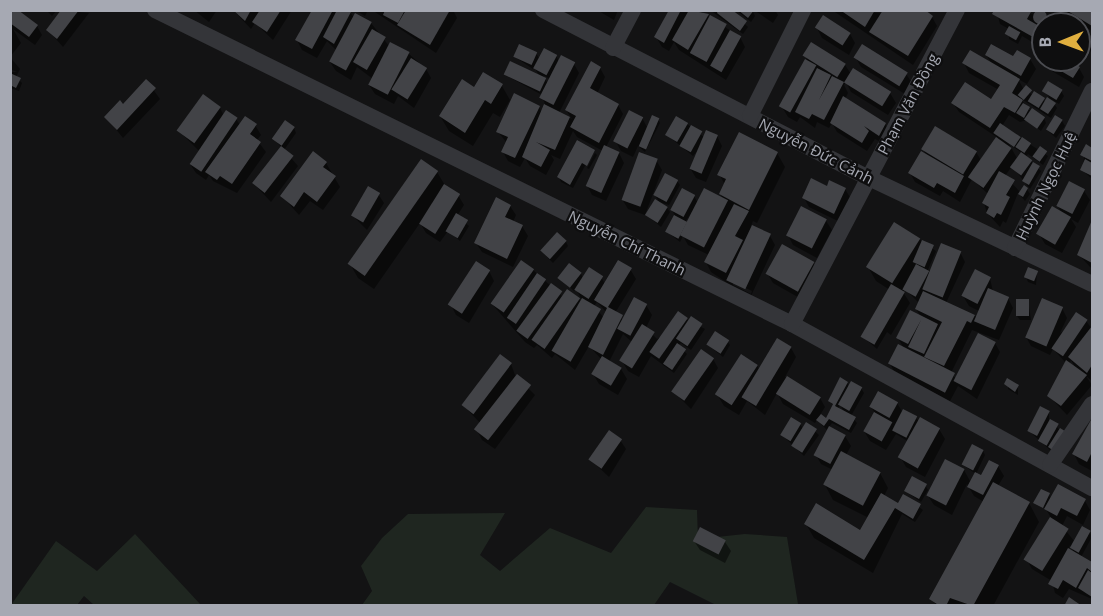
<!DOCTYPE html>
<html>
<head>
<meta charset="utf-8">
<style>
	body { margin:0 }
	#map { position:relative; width:1103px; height:616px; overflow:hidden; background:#131314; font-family:"Open Sans",sans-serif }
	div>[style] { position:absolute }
	.green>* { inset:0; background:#1f2620 }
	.shadow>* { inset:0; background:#0007 }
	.building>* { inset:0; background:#424347; transform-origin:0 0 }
	.round { border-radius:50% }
	.street>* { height:16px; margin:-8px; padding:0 8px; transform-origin:8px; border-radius:8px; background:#343539 }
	span { translate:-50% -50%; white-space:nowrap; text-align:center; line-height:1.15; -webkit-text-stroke:4.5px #0e0e0f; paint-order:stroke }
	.street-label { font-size:15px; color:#a6a9b3 }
	.frame { position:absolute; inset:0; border:12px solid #a6a9b3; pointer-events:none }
	.north { position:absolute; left:1031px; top:12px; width:60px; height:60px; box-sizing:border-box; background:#0e0e0f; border:2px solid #4b4c51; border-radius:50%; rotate:269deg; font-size:16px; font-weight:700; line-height:24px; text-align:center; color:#a6a9b3 }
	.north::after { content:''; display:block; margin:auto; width:21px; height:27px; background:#e0af3f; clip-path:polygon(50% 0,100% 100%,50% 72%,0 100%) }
</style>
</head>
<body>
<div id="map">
	<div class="green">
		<i style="clip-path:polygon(646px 507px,697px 510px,698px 539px,745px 534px,787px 537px,798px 604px,716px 605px,670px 582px,654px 605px,362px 605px,372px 591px,361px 566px,382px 538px,408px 514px,505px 513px,480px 555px,500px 571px,550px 528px,611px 553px)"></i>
		<i style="clip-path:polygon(135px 534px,201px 605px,94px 605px,84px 596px,77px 605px,11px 605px,56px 541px,97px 571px)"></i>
	</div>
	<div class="shadow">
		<i style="clip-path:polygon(10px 10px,37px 26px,42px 35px,35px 45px,13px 29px,21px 43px,10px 57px)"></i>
		<i style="clip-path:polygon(46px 10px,57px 10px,52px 16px)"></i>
		<i style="clip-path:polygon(63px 10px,89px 13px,63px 47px,48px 30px)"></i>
		<i style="clip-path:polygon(194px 10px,217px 10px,209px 22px)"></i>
		<i style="clip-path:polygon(233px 10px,292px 10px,273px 40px,255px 23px,251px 29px)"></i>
		<i style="clip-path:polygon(313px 10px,349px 10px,354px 18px,371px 23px,389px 46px,409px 54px,426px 69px,431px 78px,414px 108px,398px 96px,394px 104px,375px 94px,369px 85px,373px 79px,357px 67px,351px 80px,336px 71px,330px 62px,337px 51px,327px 41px,317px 58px,302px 50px,297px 40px)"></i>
		<i style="clip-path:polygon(355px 10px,368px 10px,365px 16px)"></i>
		<i style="clip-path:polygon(372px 10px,453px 10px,457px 18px,436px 53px)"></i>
		<i style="clip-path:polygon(597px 10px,618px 10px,614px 20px)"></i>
		<i style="clip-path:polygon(671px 10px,699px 10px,740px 37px,745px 47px,726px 80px,679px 50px,674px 42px,669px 51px,662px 47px,656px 37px)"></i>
		<i style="clip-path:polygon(710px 10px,730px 10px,748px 27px,743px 34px)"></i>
		<i style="clip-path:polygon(736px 10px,752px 10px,755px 16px,751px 22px)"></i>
		<i style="clip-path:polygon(754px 10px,775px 10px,778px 15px,773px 23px)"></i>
		<i style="clip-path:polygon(832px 10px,932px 17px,937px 26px,913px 65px)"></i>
		<i style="clip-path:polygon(996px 10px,1036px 14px,1041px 10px,1059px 24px,1043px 24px,1043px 29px,1037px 25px,1043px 36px,1039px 46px,1022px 36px,1018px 44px,1009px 39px,1009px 29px,1000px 24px)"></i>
		<i style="clip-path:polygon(1059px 10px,1092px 10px,1092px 31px,1060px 13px)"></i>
		<i style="clip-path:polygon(817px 28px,850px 34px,855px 43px,849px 55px,822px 38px)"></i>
		<i style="clip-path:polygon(1079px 35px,1092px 49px,1086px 59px,1079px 55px)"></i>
		<i style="clip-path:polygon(1043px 51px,1043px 60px,1065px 60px,1079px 68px,1084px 77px,1079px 87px,1045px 67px,1039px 57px)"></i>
		<i style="clip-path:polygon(evenodd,536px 53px,540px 60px,556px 56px,559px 61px,574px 64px,579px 73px,559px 113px,572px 119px,566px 110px,600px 68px,605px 77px,597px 94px,618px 105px,623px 114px,606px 147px,619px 153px,624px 163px,606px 201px,592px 195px,587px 185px,603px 151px,577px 137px,573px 131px,560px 159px,551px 155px,554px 160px,546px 175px,530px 166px,525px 158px,520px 167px,508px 161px,503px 152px,507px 143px,498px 132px,539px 107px,542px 113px,545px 105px,542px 95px,505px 75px,540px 77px,534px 67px,533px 69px,515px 57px,536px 53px,543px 75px,550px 79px,548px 84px,543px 75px)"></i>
		<i style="clip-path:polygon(evenodd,986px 55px,1030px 59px,1036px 69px,1027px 84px,1018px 79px,1024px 90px,1046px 102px,1049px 97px,1044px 91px,1061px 91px,1064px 96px,1059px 104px,1051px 99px,1057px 108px,1051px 118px,1020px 98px,1031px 112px,1044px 118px,1046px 123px,1041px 131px,1027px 120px,1020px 122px,1009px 115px,1002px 126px,1048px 156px,1043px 165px,1028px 154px,1026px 157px,1041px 171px,1030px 189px,1012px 166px,1005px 176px,1020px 192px,1025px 186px,1030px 194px,1025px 201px,1018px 193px,1006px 223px,1003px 221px,1000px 227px,987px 213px,984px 203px,988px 194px,972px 179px,960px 202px,943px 191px,940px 196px,915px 182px,910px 173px,927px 156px,923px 149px,936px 128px,976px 152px,982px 162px,998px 138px,959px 112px,953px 103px,992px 101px,999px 90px,969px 73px,964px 63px,992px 64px,986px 55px,1009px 144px,1022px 153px,1018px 160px,1009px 144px)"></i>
		<i style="clip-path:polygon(805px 56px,845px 65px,851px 74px,890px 93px,896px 103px,888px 115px,851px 92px,846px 82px,844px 85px,848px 93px,845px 99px,885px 124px,891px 134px,885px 144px,875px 139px,867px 151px,837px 132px,832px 123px,829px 128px,817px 122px,815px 128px,800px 117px,797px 122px,788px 117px,782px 107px,807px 59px)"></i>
		<i style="clip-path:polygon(10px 57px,20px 69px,16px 77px,22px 83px,19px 91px,10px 88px,10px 72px,17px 72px,10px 69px)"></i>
		<i style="clip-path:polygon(856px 58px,906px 74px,912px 83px,905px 94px,861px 67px)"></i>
		<i style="clip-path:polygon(147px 81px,160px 99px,123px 138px,106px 117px,123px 106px)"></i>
		<i style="clip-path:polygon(502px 86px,510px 100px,500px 117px,493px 113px,473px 146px,449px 131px,440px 116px,475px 89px)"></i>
		<i style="clip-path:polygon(220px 108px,224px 116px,236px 119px,240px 125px,255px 125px,261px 135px,257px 140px,266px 152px,237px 193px,213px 181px,209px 175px,206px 180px,196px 173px,190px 164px,199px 151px,179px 131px)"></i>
		<i style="clip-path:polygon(642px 118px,647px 127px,658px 119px,660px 123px,645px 152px,638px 146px,633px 157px,621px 151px,616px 142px)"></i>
		<i style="clip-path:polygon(1062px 121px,1065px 126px,1056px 138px,1047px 130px)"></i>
		<i style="clip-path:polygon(687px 124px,704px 137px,717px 136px,722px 146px,706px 182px,696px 178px,690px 168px,699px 149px,693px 156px,667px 135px)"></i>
		<i style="clip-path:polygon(294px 128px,296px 133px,284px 150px,298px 166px,271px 202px,255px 185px,282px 148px,273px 138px)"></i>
		<i style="clip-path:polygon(1086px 146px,1092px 150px,1092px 179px,1082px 170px)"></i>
		<i style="clip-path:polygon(593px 151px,573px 188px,561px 182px,559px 177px)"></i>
		<i style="clip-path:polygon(595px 153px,597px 155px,589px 169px,587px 168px)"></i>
		<i style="clip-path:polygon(evenodd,777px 153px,785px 167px,757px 223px,753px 221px,751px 226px,770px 236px,775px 245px,750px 298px,711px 272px,706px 262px,709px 255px,688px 245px,683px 236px,680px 242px,666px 231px,675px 216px,672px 210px,694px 196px,698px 203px,685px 222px,687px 226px,723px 199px,720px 194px,725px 185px,719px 174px,777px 153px,733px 282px,752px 291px,751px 294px,733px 285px,733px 282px)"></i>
		<i style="clip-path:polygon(656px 160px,662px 170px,645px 215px,628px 209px,622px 199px)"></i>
		<i style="clip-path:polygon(326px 163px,340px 187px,323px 210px,310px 201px,299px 215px,282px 196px)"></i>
		<i style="clip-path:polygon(437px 172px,446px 187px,458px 195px,464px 205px,457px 216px,469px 226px,460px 241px,448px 231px,440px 242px,426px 233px,420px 223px,374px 289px,358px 278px,350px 264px)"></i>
		<i style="clip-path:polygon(677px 181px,680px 185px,669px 205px,659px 202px,655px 195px)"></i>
		<i style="clip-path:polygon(827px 188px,845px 189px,851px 199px,840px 222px,809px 207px,804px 198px)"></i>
		<i style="clip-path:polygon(1084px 191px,1090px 200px,1078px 223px,1071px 219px,1076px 227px,1062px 253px,1045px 244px,1039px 234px,1062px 214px,1058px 206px)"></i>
		<i style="clip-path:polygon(378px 194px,384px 203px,367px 230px,352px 215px)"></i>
		<i style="clip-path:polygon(510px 206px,516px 215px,513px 222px,522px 226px,528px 236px,513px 267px,482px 252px,476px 243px)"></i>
		<i style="clip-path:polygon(667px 208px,670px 212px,661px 227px,647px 215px)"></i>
		<i style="clip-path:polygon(826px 221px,832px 230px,817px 258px,793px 245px,788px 235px)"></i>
		<i style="clip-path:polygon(1092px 223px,1092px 269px,1079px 255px)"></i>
		<i style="clip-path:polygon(919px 239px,936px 251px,927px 272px,960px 252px,965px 262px,946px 303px,977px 317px,979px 311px,969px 306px,963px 296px,990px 278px,993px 292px,1008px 298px,1013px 308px,999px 340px,972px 330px,951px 373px,957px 380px,995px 343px,1000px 352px,977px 399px,958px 386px,950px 401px,895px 373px,890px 364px,904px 349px,898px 338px,921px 317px,916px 309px,919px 303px,905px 289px,903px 292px,910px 303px,891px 335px,887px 332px,877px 349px,863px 337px,890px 290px,876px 281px,868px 267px)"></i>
		<i style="clip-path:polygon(566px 242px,568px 246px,553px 263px,541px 251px)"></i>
		<i style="clip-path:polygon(813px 263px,818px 272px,803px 300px,773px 283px,767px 273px)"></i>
		<i style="clip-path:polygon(evenodd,630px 269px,636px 279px,615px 313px,624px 321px,646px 305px,652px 315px,646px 328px,657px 339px,686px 319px,705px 329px,691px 350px,681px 343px,678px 345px,687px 354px,674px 373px,651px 356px,639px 377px,628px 371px,622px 361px,633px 343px,623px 334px,609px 362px,621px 369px,627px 379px,618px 395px,599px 384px,593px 374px,602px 360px,589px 346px,575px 370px,555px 354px,552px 358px,537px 345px,534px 348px,525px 342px,492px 304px,533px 270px,563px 297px,567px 291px,583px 302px,576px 289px,574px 291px,560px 278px,581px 274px,583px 278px,601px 277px,605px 284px,630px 269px,597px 302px,607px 313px,604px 318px,594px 306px,597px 302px)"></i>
		<i style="clip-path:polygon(489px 271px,494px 281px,469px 323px,456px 315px,451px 305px)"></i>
		<i style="clip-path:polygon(1037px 272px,1036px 285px,1028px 282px,1026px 277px)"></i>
		<i style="clip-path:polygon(1028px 301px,1031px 320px,1020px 320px,1017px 316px)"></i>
		<i style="clip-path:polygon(evenodd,1062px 308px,1067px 318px,1060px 333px,1086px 321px,1092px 329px,1092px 381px,1086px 376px,1092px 385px,1067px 415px,1049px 396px,1066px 363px,1053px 349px,1050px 355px,1031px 346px,1026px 337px,1062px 308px,1071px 360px,1076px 369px,1069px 364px,1071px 360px)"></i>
		<i style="clip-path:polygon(727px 341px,730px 345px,723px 357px,708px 345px)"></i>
		<i style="clip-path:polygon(evenodd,791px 348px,796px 357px,785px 377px,820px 398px,825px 407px,820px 415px,826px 420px,834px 406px,829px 401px,847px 383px,850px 388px,861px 388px,864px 393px,851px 416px,857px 423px,851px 433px,832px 423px,829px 427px,845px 436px,851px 446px,846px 455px,880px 473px,888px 488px,884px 496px,898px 506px,904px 496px,923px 510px,915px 522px,902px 514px,873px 573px,814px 538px,806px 524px,861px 532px,869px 518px,833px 500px,825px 485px,833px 470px,821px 464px,816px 455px,828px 431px,817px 420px,815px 423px,783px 404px,777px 393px,765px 415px,747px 401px,739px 415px,724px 406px,718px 396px,757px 366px,761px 372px,791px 348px,840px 405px,845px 413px,838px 409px,840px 405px)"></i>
		<i style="clip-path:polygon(713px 359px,718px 368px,691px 409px,674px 392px)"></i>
		<i style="clip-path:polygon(511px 364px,515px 375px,535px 395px,495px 449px,482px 440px,477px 430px,481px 424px,463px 405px)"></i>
		<i style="clip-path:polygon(1008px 380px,1018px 387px,1018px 395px,1008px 389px)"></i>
		<i style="clip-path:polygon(897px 403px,903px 413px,939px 429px,945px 439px,925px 477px,906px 467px,901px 458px,909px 442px,896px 434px,886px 450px,870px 441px,864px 431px,875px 413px,871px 407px)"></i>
		<i style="clip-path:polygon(1049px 412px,1049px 420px,1061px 431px,1050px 450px,1029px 431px)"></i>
		<i style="clip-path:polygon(1092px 421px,1092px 471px,1079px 464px,1074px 454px)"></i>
		<i style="clip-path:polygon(800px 424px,803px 429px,807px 424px,819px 435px,804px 456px,782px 435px)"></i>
		<i style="clip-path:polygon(620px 440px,626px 449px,609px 477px,592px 461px)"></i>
		<i style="clip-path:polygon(983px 451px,985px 455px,976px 474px,982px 477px,998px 466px,1004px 476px,998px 486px,1029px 503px,1039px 522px,993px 606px,937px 606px,931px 599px,984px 502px,974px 496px,967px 484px,952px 515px,934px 505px,928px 496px,964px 470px,971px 483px,976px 474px,963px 465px)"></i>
		<i style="clip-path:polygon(925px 485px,928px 490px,921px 502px,905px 491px)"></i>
		<i style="clip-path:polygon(evenodd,1049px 495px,1051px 499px,1085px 501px,1090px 510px,1083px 525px,1067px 516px,1062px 526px,1075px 542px,1090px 532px,1092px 537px,1081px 557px,1092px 563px,1092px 599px,1069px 589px,1063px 598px,1055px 593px,1052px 581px,1032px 569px,1027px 560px,1051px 518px,1046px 509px,1035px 503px,1049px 495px,1070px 545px,1075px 554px,1068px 550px,1070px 545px)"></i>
		<i style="clip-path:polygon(694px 541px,725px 542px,731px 551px,725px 563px,700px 550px)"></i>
	</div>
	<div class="building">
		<i class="round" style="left:1033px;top:10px;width:14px;height:14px"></i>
		<i style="clip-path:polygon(10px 10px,18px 10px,38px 25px,29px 37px,10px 23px)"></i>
		<i style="clip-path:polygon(61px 10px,79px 10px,57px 39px,46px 30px)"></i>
		<i style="clip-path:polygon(233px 10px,251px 10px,245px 21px)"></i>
		<i style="clip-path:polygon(260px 10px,281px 10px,267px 32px,252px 22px)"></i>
		<i style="clip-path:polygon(312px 10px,333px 10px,312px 49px,295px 40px)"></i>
		<i style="clip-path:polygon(337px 10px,352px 10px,334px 44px,323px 37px)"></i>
		<i style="clip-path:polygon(385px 10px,405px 10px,398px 23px,383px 15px)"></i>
		<i style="clip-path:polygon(406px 10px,450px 10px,430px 45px,397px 25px)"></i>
		<i style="clip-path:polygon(669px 10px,681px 10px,664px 43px,654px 37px)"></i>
		<i style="clip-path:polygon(689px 10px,709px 14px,688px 50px,672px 40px)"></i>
		<i style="clip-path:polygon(718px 10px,732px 10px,747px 21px,740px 31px,717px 13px)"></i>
		<i style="clip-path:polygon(738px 10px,754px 10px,748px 18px)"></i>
		<i style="clip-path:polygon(840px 10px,875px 10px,865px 27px)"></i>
		<i style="clip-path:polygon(883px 10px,925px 10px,933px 16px,908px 56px,869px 32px)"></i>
		<i style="clip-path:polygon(994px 10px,1032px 10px,1027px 19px,1039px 26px,1033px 37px,992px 14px)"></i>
		<i style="clip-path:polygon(1066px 10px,1092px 10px,1092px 26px)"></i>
		<i style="left:355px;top:13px;width:19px;height:55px;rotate:28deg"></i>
		<i style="left:710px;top:15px;width:19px;height:43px;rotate:28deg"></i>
		<i style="left:823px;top:15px;width:33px;height:15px;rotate:33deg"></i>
		<i style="clip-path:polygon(1049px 16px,1062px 24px,1045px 24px)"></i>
		<i style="left:1009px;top:26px;width:13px;height:9px;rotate:29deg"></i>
		<i style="left:372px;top:29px;width:16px;height:38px;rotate:30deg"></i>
		<i style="left:730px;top:30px;width:13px;height:41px;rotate:29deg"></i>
		<i style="clip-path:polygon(1079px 34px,1087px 38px,1081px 50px,1079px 49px)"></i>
		<i style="left:390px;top:42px;width:22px;height:48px;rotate:27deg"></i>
		<i style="left:811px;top:42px;width:41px;height:16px;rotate:32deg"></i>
		<i style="left:519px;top:44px;width:20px;height:14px;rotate:24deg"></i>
		<i style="left:862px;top:44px;width:54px;height:16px;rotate:32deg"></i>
		<i style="clip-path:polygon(991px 44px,1013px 56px,1017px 50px,1031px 58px,1021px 76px,985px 55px)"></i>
		<i style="left:544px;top:48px;width:15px;height:23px;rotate:28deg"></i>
		<i style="clip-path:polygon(1043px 48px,1043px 60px,1068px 60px,1080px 67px,1073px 78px,1037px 57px)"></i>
		<i style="clip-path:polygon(970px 50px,1020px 79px,1012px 93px,1023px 100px,1015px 113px,1004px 107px,990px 128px,951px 103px,965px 82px,991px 99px,1000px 85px,962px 63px)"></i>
		<i style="left:561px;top:55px;width:16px;height:48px;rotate:27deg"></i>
		<i style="left:411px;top:58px;width:19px;height:37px;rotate:32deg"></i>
		<i style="left:805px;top:59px;width:13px;height:54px;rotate:29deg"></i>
		<i style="left:510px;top:61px;width:40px;height:15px;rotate:25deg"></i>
		<i style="clip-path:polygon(591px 61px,601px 67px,590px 88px,619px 104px,599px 143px,570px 127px,576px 116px,565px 110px)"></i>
		<i style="clip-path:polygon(817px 68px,831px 75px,819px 100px,832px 76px,844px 82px,824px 120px,812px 114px,809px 119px,795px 112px)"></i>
		<i style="left:853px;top:68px;width:45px;height:17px;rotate:32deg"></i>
		<i style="clip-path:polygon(483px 72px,503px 84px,491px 104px,485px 100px,465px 133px,439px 116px,462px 79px,474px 87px)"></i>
		<i style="clip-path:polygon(10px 73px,21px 78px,16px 88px,10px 85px)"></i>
		<i style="clip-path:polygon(146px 79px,156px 88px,117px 130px,104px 117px,120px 100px,123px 104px)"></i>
		<i style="left:1048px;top:81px;width:17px;height:12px;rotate:31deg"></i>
		<i style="left:1026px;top:85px;width:8px;height:13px;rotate:40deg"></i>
		<i style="left:1034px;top:91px;width:13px;height:12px;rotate:32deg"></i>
		<i style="clip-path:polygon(514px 93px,540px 106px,515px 158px,501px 152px,508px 137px,496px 132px)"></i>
		<i style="left:203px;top:94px;width:22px;height:45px;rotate:36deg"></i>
		<i style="clip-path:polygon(843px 96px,886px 123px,879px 136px,864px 126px,869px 131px,862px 143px,830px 123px)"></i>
		<i style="clip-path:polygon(1047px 97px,1056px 103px,1048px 114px,1040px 109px)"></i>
		<i style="clip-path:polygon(1023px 103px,1030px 107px,1024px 118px,1016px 113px)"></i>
		<i style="clip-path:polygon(544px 104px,570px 117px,555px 150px,536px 142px,550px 150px,541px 167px,522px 157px)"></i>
		<i style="left:1032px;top:108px;width:16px;height:14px;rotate:35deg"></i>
		<i style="left:226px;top:110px;width:14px;height:65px;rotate:34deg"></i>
		<i style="left:629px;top:110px;width:16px;height:35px;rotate:27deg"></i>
		<i style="left:652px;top:115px;width:8px;height:34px;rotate:23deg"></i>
		<i style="left:1055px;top:115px;width:9px;height:17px;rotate:32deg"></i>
		<i style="clip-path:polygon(245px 116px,257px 124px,250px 134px,261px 142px,232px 184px,220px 176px,217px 180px,205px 172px)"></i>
		<i style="left:676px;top:116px;width:14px;height:22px;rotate:30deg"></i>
		<i style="left:285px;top:120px;width:12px;height:23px;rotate:35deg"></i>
		<i style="left:1000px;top:123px;width:25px;height:12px;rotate:34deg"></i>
		<i style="left:691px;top:125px;width:13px;height:24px;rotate:29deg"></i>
		<i style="left:935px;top:126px;width:49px;height:27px;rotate:31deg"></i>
		<i style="left:706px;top:130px;width:13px;height:42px;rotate:23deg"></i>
		<i style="clip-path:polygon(739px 132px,778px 152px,749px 210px,719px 194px,726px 179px,717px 175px)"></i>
		<i style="left:996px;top:137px;width:19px;height:49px;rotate:35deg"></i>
		<i style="left:1022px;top:137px;width:11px;height:12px;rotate:34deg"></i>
		<i style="clip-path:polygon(577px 140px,595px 150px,587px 166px,582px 163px,570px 185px,557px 177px)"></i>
		<i style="clip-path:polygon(1086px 144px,1092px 148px,1092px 161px,1080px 155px)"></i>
		<i style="left:604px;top:145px;width:17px;height:45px;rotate:24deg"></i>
		<i style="left:281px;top:146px;width:16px;height:47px;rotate:38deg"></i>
		<i style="left:1040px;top:146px;width:9px;height:13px;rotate:36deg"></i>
		<i style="clip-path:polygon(313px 151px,327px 162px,323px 167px,336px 176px,317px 202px,304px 192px,294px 207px,280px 196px)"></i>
		<i style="clip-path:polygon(921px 151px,964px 176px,955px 193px,937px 183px,934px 188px,908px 173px)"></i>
		<i style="left:639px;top:152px;width:20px;height:51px;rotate:20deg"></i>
		<i style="left:1021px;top:152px;width:14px;height:19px;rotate:36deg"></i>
		<i style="left:421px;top:159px;width:21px;height:128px;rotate:35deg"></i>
		<i style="clip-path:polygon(1085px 159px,1092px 163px,1092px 176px,1080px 170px)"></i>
		<i style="left:1033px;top:162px;width:8px;height:22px;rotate:30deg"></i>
		<i style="clip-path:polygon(999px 171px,1015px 180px,1006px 195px,1010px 197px,1001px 215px,997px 213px,994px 218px,986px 213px,989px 207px,982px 203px)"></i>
		<i style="left:665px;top:173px;width:15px;height:25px;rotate:28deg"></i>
		<i style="clip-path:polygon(811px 178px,827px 186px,829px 180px,846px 188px,834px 214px,802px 198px)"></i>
		<i style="left:1069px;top:181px;width:18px;height:28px;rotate:27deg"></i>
		<i style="left:444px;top:184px;width:19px;height:47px;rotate:32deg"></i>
		<i style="clip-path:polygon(1024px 185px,1028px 188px,1023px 197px,1018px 194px)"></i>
		<i style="left:368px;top:186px;width:14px;height:34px;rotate:30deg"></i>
		<i style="left:682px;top:188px;width:15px;height:25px;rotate:28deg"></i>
		<i style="left:704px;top:188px;width:27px;height:53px;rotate:27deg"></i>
		<i style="clip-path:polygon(496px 197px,511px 205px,505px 217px,523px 225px,507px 259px,474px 243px)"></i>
		<i style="left:655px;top:199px;width:15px;height:19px;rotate:32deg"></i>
		<i style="clip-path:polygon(734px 204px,749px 211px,735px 236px,743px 240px,726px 273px,704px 262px)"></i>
		<i style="left:801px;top:206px;width:29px;height:33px;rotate:27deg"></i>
		<i style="left:1052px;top:206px;width:22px;height:32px;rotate:30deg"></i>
		<i style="left:456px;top:213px;width:14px;height:21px;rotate:30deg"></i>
		<i style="left:674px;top:215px;width:15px;height:19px;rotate:28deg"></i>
		<i style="clip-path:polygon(1092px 220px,1092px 263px,1077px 255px)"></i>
		<i style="left:894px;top:222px;width:31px;height:53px;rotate:32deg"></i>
		<i style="left:752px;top:225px;width:21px;height:61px;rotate:25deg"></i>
		<i style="left:557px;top:232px;width:13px;height:25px;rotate:42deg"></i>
		<i style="left:922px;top:240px;width:13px;height:24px;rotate:23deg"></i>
		<i style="left:941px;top:243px;width:22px;height:50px;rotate:22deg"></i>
		<i style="left:782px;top:244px;width:37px;height:34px;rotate:29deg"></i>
		<i style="left:521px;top:260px;width:16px;height:53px;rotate:35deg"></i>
		<i style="clip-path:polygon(618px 260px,632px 268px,608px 307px,623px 315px,603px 355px,588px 347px,607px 308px,594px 300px)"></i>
		<i style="left:476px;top:261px;width:17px;height:52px;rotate:33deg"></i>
		<i style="left:569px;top:263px;width:16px;height:19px;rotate:38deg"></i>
		<i style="left:916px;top:264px;width:15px;height:29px;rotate:28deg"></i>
		<i style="left:589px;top:267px;width:17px;height:27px;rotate:33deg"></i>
		<i style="left:1028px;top:267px;width:11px;height:11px;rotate:22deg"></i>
		<i style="left:975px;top:269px;width:18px;height:30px;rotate:27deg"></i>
		<i style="left:537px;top:273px;width:11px;height:54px;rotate:34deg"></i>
		<i style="left:551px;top:283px;width:14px;height:59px;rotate:36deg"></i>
		<i style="left:891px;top:284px;width:16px;height:61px;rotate:30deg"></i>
		<i style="left:988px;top:288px;width:23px;height:36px;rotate:23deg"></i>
		<i style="left:567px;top:289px;width:16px;height:62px;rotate:35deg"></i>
		<i style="clip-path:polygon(923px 291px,975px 315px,971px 323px,967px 321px,944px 366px,924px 357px,942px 322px,915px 309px)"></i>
		<i style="left:634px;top:297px;width:15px;height:36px;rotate:28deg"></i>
		<i style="left:582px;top:298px;width:22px;height:61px;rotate:30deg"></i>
		<i style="left:1042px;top:298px;width:23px;height:43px;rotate:23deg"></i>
		<i style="left:1016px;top:299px;width:13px;height:17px"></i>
		<i style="clip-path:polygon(910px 310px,938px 324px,924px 354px,908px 347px,921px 320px,908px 344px,896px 338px)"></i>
		<i style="left:678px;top:311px;width:12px;height:50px;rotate:35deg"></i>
		<i style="left:1076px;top:312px;width:14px;height:44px;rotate:34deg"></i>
		<i style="left:691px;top:316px;width:14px;height:27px;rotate:34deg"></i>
		<i style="left:642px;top:324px;width:15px;height:43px;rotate:32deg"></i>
		<i style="clip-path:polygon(1092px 326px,1092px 365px,1087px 373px,1068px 357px)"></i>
		<i style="left:715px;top:331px;width:17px;height:16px;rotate:33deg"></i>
		<i style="left:978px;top:333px;width:20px;height:54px;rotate:27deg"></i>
		<i style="left:777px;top:338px;width:17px;height:69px;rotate:31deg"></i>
		<i style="left:677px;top:343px;width:11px;height:25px;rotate:34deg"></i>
		<i style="left:898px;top:344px;width:64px;height:22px;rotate:27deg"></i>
		<i style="left:701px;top:349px;width:16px;height:52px;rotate:35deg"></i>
		<i style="left:500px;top:354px;width:15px;height:64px;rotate:37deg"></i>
		<i style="left:741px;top:354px;width:20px;height:48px;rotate:33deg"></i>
		<i style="left:602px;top:356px;width:23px;height:21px;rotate:31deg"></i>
		<i style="clip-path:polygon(1066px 360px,1087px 375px,1061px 406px,1047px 396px)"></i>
		<i style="left:517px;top:374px;width:18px;height:70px;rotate:38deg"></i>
		<i style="left:787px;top:376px;width:40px;height:21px;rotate:32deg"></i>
		<i style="clip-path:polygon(840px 377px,848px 382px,835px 406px,856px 417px,849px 430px,829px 419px,824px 426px,816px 420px,821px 414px,826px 418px,833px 404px,828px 401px)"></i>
		<i style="clip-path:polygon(1007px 378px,1019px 385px,1015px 392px,1004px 384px)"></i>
		<i style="left:851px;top:381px;width:13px;height:27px;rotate:29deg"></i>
		<i style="left:878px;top:391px;width:23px;height:18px;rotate:29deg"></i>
		<i style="left:1040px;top:406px;width:11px;height:28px;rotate:27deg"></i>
		<i style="left:903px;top:409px;width:16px;height:24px;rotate:27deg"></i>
		<i style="left:874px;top:412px;width:21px;height:22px;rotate:29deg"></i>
		<i style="left:791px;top:417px;width:12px;height:21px;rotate:31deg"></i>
		<i style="left:920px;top:417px;width:23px;height:46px;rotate:29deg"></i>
		<i style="clip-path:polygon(1092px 418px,1092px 452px,1087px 462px,1072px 454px)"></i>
		<i style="left:1050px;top:419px;width:10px;height:25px;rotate:29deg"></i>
		<i style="left:806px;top:422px;width:13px;height:28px;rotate:32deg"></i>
		<i style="left:829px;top:426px;width:19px;height:33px;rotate:28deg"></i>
		<i style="clip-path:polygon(1060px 428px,1068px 433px,1057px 453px,1048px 447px)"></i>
		<i style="left:609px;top:430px;width:16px;height:36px;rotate:35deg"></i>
		<i style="left:972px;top:444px;width:13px;height:23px;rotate:27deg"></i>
		<i style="left:841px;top:451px;width:45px;height:38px;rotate:28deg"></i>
		<i style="left:945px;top:459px;width:22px;height:41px;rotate:27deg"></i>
		<i style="clip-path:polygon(989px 460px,999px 465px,983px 495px,967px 487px,975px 472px,981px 475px)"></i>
		<i style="left:912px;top:476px;width:17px;height:17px;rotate:28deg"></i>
		<i style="clip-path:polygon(993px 482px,1030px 502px,973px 606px,950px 598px,946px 606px,940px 606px,929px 599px)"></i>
		<i style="clip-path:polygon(1058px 484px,1086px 499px,1077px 516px,1061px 508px,1057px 516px,1044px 509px)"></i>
		<i style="clip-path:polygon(1041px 489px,1050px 493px,1043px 508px,1033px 503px)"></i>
		<i style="clip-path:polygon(881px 493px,898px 503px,903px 494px,921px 504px,913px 519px,895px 508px,864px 560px,804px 524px,816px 503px,860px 530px)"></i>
		<i style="left:1050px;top:517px;width:22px;height:50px;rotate:32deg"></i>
		<i style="left:1082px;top:526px;width:10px;height:25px;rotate:29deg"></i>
		<i style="left:700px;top:527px;width:29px;height:16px;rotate:27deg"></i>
		<i style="clip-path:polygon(1068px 548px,1092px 562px,1092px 572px,1087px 568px,1076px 588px,1063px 580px,1058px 589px,1048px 584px)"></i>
		<i style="clip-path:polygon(1088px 570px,1092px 573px,1092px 597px,1078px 588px)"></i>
		<i style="clip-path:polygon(1069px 597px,1082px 606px,1064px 606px)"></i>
	</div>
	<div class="street">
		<i style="left:155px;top:10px;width:710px;rotate:26.24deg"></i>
		<i style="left:792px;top:324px;width:342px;rotate:28.7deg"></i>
		<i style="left:543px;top:10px;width:367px;rotate:27.3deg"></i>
		<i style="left:869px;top:178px;width:247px;rotate:25.4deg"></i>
		<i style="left:613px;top:48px;width:43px;rotate:-62.2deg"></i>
		<i style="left:750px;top:116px;width:119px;rotate:-63.4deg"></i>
		<i style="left:1015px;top:248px;width:175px;rotate:-63.9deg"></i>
		<i style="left:792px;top:324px;width:355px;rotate:-62.3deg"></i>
		<i style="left:1050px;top:465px;width:74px;rotate:-55.5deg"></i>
	</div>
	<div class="street-label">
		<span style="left:908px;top:104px;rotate:-62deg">Phạm Văn Đồng</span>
		<span style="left:816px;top:151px;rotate:27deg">Nguyễn Đức Cảnh</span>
		<span style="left:1046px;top:186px;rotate:-64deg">Huỳnh Ngọc Huệ</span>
		<span style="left:627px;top:243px;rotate:26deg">Nguyễn Chí Thanh</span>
	</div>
	<div class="frame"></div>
	<div class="north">B</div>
</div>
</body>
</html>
